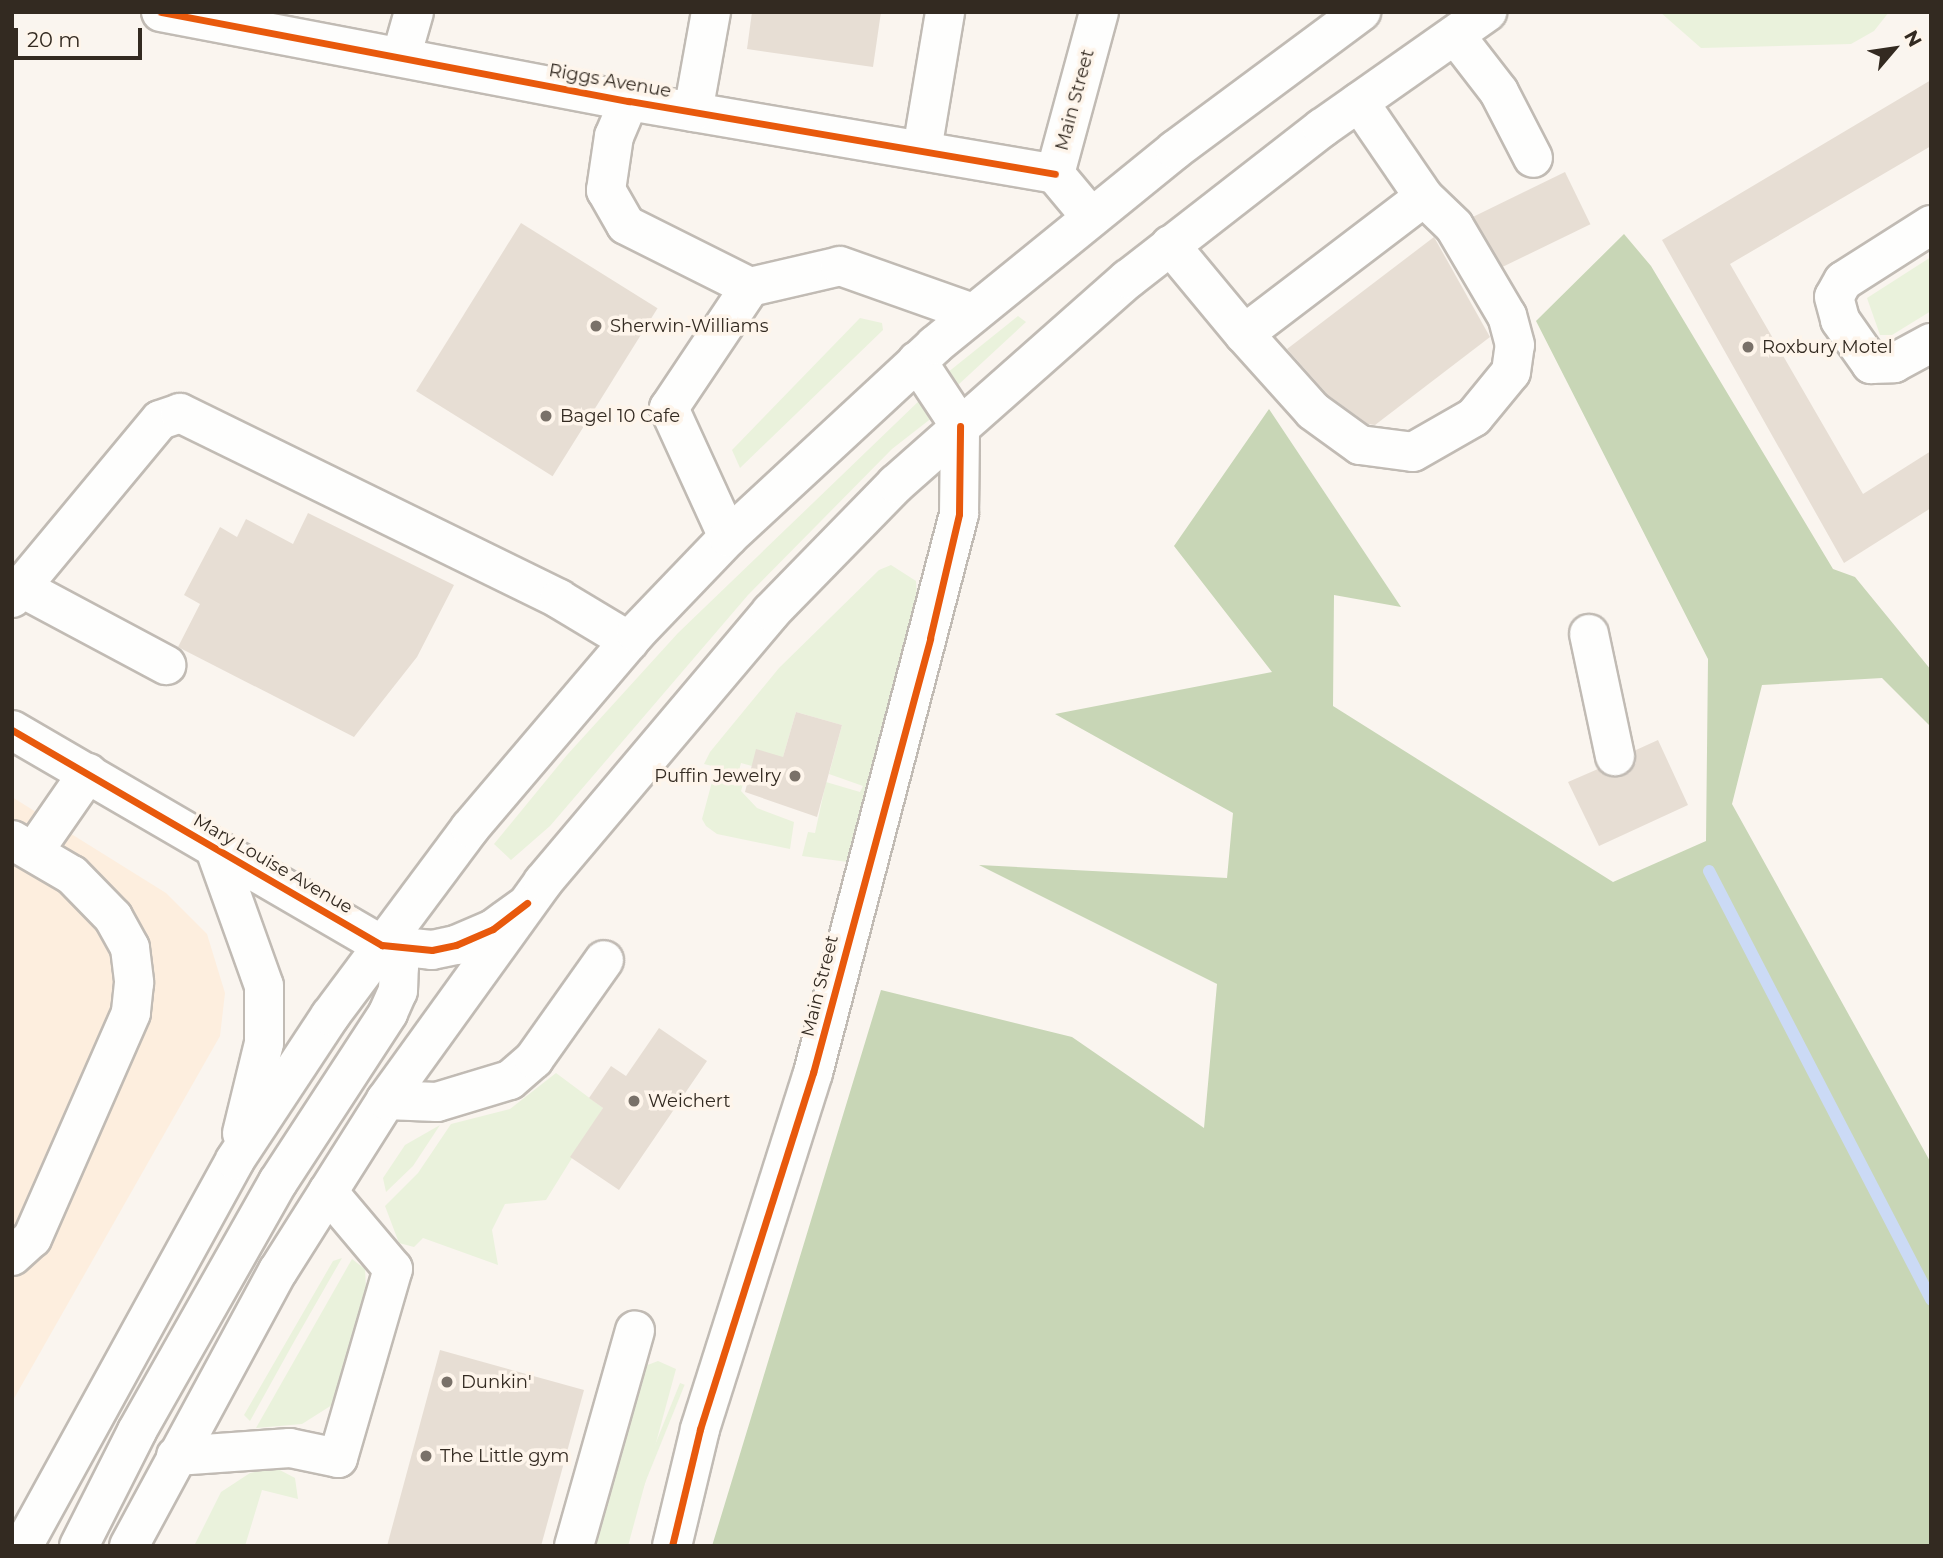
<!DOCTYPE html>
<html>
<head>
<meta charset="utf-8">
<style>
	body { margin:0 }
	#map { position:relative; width:1943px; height:1558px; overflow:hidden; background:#faf5ef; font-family:Montserrat,sans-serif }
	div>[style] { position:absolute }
	.built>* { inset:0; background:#fdeede }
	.green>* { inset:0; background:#eaf2dc; transform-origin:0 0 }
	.forest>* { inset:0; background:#c8d6b6 }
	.stream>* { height:12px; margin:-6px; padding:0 6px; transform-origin:6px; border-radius:6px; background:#cbdaf5 }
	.building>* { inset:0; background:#e7ded4; transform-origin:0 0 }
	.roads { filter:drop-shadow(2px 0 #c1bbb4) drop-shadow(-2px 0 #c1bbb4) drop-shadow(0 2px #c1bbb4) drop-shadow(0 -2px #c1bbb4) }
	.minor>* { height:38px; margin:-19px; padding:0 19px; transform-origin:19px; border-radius:19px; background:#fefefd }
	.highway>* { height:38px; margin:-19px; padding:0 19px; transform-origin:19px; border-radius:19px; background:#fefefd }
	.cycleway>* { height:7px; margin:-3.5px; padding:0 3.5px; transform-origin:3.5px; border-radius:3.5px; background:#e8590c }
	.dots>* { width:19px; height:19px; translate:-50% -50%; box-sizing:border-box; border:4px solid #fef5eb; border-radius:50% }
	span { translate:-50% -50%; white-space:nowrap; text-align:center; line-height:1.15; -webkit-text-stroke:7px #fef5eb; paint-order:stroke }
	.street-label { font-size:18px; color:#332a21 }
	.poi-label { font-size:18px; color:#332a21 }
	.left { translate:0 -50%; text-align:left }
	.right { translate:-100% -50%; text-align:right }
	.frame { position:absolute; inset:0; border:14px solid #332a21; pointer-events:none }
	.north { position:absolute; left:1859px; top:14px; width:70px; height:70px; -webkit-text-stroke:5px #fef5eb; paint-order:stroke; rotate:61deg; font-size:19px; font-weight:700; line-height:28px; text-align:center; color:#332a21 }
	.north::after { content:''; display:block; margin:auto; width:24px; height:32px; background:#332a21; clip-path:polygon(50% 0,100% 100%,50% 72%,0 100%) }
	.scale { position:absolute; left:14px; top:28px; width:128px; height:32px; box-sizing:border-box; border:4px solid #332a21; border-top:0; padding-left:9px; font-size:21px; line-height:24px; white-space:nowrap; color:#332a21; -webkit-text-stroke:5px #fef5eb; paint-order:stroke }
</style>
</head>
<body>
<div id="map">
	<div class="built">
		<i style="clip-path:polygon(12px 797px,166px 893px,207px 934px,225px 993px,220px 1036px,12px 1402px)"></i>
	</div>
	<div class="green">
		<i style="clip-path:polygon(1660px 12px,1889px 12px,1874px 31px,1851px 44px,1701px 48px)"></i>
		<i style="clip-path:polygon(1931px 257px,1931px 311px,1892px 335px,1880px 335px,1867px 298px)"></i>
		<i style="clip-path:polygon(1018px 316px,1026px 322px,958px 385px,947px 373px)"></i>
		<i style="clip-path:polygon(860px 318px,882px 323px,883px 330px,740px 468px,732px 450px)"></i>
		<i style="clip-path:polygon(922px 398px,933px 417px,892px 449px,748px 595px,550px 826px,511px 860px,494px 844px,567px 755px,678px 633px)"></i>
		<i style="clip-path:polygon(891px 565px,916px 581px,917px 598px,848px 862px,802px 856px,808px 832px,815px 833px,826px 782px,860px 792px,863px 786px,829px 774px,842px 725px,796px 712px,783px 757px,752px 766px,741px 763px,737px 778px,744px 781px,741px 791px,757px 808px,794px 822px,790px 849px,717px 834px,706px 826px,702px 819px,716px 767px,704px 764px,710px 752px,779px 668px,879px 570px)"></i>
		<i style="clip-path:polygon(556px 1073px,603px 1108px,546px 1200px,505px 1204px,492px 1230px,498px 1265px,423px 1238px,414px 1247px,399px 1243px,385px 1206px,418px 1173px,451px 1124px,510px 1109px)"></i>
		<i style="clip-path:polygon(440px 1125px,413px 1166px,386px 1192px,383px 1178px,405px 1145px)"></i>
		<i style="clip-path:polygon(342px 1258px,295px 1340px,250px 1421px,244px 1415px,333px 1261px)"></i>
		<i style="clip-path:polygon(352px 1259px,365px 1269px,366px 1288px,332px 1405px,302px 1424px,256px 1428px)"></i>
		<i style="clip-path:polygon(658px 1361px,676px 1369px,628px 1546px,596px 1546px,645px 1366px)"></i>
		<i style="left:680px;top:1383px;width:5px;height:169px;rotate:22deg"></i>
		<i style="clip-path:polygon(276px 1468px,295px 1478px,298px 1499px,262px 1490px,245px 1546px,194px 1546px,221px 1492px,250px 1473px)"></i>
	</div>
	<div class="forest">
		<i style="clip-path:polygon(1624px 234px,1651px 266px,1833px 569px,1855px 577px,1931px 670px,1931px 727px,1882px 678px,1762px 685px,1732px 804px,1931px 1163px,1931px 1546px,712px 1546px,881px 990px,1072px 1037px,1204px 1128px,1217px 984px,979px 865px,1227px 878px,1233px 813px,1055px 714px,1272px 672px,1174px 546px,1269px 409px,1401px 607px,1334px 595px,1333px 706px,1613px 882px,1706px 841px,1708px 659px,1536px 321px)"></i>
	</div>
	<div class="stream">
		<i style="left:1709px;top:871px;width:483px;rotate:62.6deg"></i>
	</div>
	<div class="building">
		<i style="clip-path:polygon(752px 12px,881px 12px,873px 67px,747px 49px)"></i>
		<i style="clip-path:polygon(1931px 80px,1931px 146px,1730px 264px,1863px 494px,1931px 451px,1931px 508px,1844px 563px,1662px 240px)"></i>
		<i style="left:1565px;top:172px;width:58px;height:102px;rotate:64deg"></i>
		<i style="left:521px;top:223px;width:161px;height:198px;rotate:32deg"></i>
		<i style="clip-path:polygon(1434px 237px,1490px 337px,1375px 425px,1368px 424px,1328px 395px,1287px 349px)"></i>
		<i style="clip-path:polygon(308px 513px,454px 585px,417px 657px,354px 737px,178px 647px,200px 604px,184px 595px,220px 527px,237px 537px,246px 519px,293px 544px)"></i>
		<i style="clip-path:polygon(796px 712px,842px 725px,817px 817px,745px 792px,756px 749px,783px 757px)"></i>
		<i style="clip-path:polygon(1658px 740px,1688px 805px,1599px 846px,1568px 782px,1598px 769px,1620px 777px,1636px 763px,1636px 750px)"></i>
		<i style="clip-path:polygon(659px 1028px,707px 1061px,619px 1190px,570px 1157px,603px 1108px,589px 1098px,611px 1066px,626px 1076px)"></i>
		<i style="clip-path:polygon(440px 1350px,584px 1390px,541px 1546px,387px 1546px)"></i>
	</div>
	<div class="roads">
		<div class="minor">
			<i style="left:161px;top:12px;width:476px;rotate:10.8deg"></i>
			<i style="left:629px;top:101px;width:432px;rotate:9.7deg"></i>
			<i style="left:1455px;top:35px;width:72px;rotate:52.3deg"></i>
			<i style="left:1499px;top:92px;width:74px;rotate:62.7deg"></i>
			<i style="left:402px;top:54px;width:44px;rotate:-74.1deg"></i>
			<i style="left:629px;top:101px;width:38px;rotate:113deg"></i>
			<i style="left:614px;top:136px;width:55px;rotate:98.4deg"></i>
			<i style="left:606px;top:190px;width:40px;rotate:60.3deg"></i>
			<i style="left:626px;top:225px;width:139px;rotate:26.6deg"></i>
			<i style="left:750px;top:287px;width:92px;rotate:-13.1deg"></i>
			<i style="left:840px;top:266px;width:141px;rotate:19.5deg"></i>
			<i style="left:693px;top:112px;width:102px;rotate:-79.8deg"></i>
			<i style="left:922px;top:150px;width:140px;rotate:-80.5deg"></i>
			<i style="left:1055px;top:174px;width:168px;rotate:-74.8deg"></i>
			<i style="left:1055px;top:174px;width:56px;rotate:50.1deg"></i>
			<i style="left:1931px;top:225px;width:104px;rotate:147.5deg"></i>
			<i style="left:1843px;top:281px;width:18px;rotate:119deg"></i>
			<i style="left:1834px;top:297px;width:24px;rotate:75deg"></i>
			<i style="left:1840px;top:320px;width:54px;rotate:54.8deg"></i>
			<i style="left:1871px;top:364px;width:23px;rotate:-2deg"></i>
			<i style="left:1894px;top:363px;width:42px;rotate:-28.4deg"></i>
			<i style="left:1170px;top:245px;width:116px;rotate:50.3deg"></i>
			<i style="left:1244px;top:334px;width:226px;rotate:-37.3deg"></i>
			<i style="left:1424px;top:197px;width:115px;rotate:-124.4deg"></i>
			<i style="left:1244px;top:334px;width:103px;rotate:48.1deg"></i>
			<i style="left:1313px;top:411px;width:58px;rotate:35.9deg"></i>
			<i style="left:1360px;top:445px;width:53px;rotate:7.5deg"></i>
			<i style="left:1413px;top:452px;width:70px;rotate:-29.8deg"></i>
			<i style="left:1474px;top:417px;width:58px;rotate:-50.6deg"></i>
			<i style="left:1511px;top:372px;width:27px;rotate:-82deg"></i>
			<i style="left:1515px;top:345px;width:30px;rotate:-105deg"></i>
			<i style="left:1507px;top:316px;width:104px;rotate:-120.5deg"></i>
			<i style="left:1454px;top:226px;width:42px;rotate:-136deg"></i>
			<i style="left:728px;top:537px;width:142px;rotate:-114.6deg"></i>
			<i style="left:669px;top:408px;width:146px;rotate:-56.2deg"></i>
			<i style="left:20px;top:587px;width:166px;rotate:28.1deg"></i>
			<i style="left:12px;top:598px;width:231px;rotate:-50.3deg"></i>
			<i style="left:160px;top:420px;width:21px;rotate:-19deg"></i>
			<i style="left:180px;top:413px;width:422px;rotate:26.1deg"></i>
			<i style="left:559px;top:599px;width:82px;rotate:31deg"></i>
			<i style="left:1589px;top:634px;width:125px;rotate:78deg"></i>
			<i style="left:12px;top:730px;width:428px;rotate:30.2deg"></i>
			<i style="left:382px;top:945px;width:50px;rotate:5.7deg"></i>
			<i style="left:432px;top:950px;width:25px;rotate:-12deg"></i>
			<i style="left:456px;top:945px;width:40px;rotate:-23.4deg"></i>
			<i style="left:493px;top:929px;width:37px;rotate:-36deg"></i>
			<i style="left:12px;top:840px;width:69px;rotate:30.3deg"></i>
			<i style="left:72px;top:875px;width:59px;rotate:45.7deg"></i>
			<i style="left:113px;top:917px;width:35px;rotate:61deg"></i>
			<i style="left:130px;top:948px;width:35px;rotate:83deg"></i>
			<i style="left:134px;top:983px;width:30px;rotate:96deg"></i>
			<i style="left:131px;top:1013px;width:246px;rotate:113.7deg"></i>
			<i style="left:32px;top:1238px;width:27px;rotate:138deg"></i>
			<i style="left:34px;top:851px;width:95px;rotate:-55.3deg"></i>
			<i style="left:386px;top:1100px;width:51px;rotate:2.2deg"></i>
			<i style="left:437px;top:1102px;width:76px;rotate:-16.8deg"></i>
			<i style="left:510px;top:1080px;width:32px;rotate:-41deg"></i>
			<i style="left:534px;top:1059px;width:121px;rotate:-54.7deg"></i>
			<i style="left:176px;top:1456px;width:114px;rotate:-4deg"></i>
			<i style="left:290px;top:1448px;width:49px;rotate:11.8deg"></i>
			<i style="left:338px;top:1458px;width:197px;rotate:-73.8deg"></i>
			<i style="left:393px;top:1269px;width:101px;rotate:-130.2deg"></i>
			<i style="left:574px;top:1546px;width:224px;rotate:-74.2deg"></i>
			<i style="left:672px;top:1546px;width:120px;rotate:-76.5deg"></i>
			<i style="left:700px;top:1429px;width:374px;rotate:-72.4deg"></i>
			<i style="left:813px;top:1073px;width:578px;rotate:-75.36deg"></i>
			<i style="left:959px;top:514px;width:88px;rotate:-89.3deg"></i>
			<i style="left:960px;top:426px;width:78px;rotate:-123.5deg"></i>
		</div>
		<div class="highway">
			<i style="left:215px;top:849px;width:145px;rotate:70.3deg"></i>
			<i style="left:264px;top:986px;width:57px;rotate:90deg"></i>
			<i style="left:264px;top:1043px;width:93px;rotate:103.7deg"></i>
			<i style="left:23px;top:1546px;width:440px;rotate:-61.2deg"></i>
			<i style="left:235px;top:1160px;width:173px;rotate:-56.6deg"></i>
			<i style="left:330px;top:1016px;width:234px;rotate:-53.3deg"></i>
			<i style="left:470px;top:828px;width:256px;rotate:-49.6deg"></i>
			<i style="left:636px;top:633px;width:133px;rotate:-46.2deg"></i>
			<i style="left:728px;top:537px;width:282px;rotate:-42.8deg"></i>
			<i style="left:935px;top:345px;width:309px;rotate:-39.1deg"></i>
			<i style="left:1175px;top:150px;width:232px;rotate:-36.6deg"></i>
			<i style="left:79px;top:1546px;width:129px;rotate:-63.2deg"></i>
			<i style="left:137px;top:1431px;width:286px;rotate:-60.5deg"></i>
			<i style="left:278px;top:1182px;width:202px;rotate:-56.9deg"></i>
			<i style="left:388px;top:1013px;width:24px;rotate:-66deg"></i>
			<i style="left:398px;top:991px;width:24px;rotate:-88deg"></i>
			<i style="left:399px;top:967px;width:28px;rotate:-128deg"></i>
			<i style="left:129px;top:1546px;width:313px;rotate:-61.6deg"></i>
			<i style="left:278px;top:1271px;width:202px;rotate:-57.7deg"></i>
			<i style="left:386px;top:1100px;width:269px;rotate:-54.2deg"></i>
			<i style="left:543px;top:882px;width:353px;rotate:-49.8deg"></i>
			<i style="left:771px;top:612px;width:179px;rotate:-45.7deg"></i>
			<i style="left:896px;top:484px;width:310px;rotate:-41.5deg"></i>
			<i style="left:1128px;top:279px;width:246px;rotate:-37.9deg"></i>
			<i style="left:1322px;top:128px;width:202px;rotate:-35.1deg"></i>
		</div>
	</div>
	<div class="cycleway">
		<i style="left:161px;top:12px;width:476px;rotate:10.8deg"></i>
		<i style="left:629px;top:101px;width:432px;rotate:9.7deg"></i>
		<i style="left:12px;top:730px;width:428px;rotate:30.2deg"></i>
		<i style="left:382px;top:945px;width:50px;rotate:5.7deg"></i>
		<i style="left:432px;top:950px;width:25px;rotate:-12deg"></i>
		<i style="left:456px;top:945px;width:40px;rotate:-23.4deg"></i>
		<i style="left:493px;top:929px;width:43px;rotate:-37.4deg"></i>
		<i style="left:672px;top:1546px;width:120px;rotate:-76.5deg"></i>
		<i style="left:700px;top:1429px;width:374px;rotate:-72.4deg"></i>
		<i style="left:813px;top:1073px;width:450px;rotate:-74.9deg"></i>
		<i style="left:930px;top:638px;width:127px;rotate:-76.8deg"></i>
		<i style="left:959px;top:514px;width:88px;rotate:-89.3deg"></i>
	</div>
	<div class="dots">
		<i style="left:596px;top:326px;background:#797169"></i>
		<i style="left:1748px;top:347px;background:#797169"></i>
		<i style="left:546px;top:416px;background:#797169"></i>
		<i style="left:795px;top:776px;background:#797169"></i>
		<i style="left:634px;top:1101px;background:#797169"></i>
		<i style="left:447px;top:1382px;background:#797169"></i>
		<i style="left:426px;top:1456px;background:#797169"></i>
	</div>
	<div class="street-label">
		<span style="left:610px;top:81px;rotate:10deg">Riggs Avenue</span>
		<span style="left:1075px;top:100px;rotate:-75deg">Main Street</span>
		<span style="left:273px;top:864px;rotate:30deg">Mary Louise Avenue</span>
		<span style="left:820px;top:986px;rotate:-76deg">Main Street</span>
	</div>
	<div class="poi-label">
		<span class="left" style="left:610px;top:326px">Sherwin-Williams</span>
		<span class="left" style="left:1762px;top:347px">Roxbury Motel</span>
		<span class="left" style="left:560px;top:416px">Bagel 10 Cafe</span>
		<span class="right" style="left:781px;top:776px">Puffin Jewelry</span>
		<span class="left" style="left:648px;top:1101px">Weichert</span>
		<span class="left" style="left:461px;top:1382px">Dunkin'</span>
		<span class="left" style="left:440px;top:1456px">The Little gym</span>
	</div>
	<div class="frame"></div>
	<div class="north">N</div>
	<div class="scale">20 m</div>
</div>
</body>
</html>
